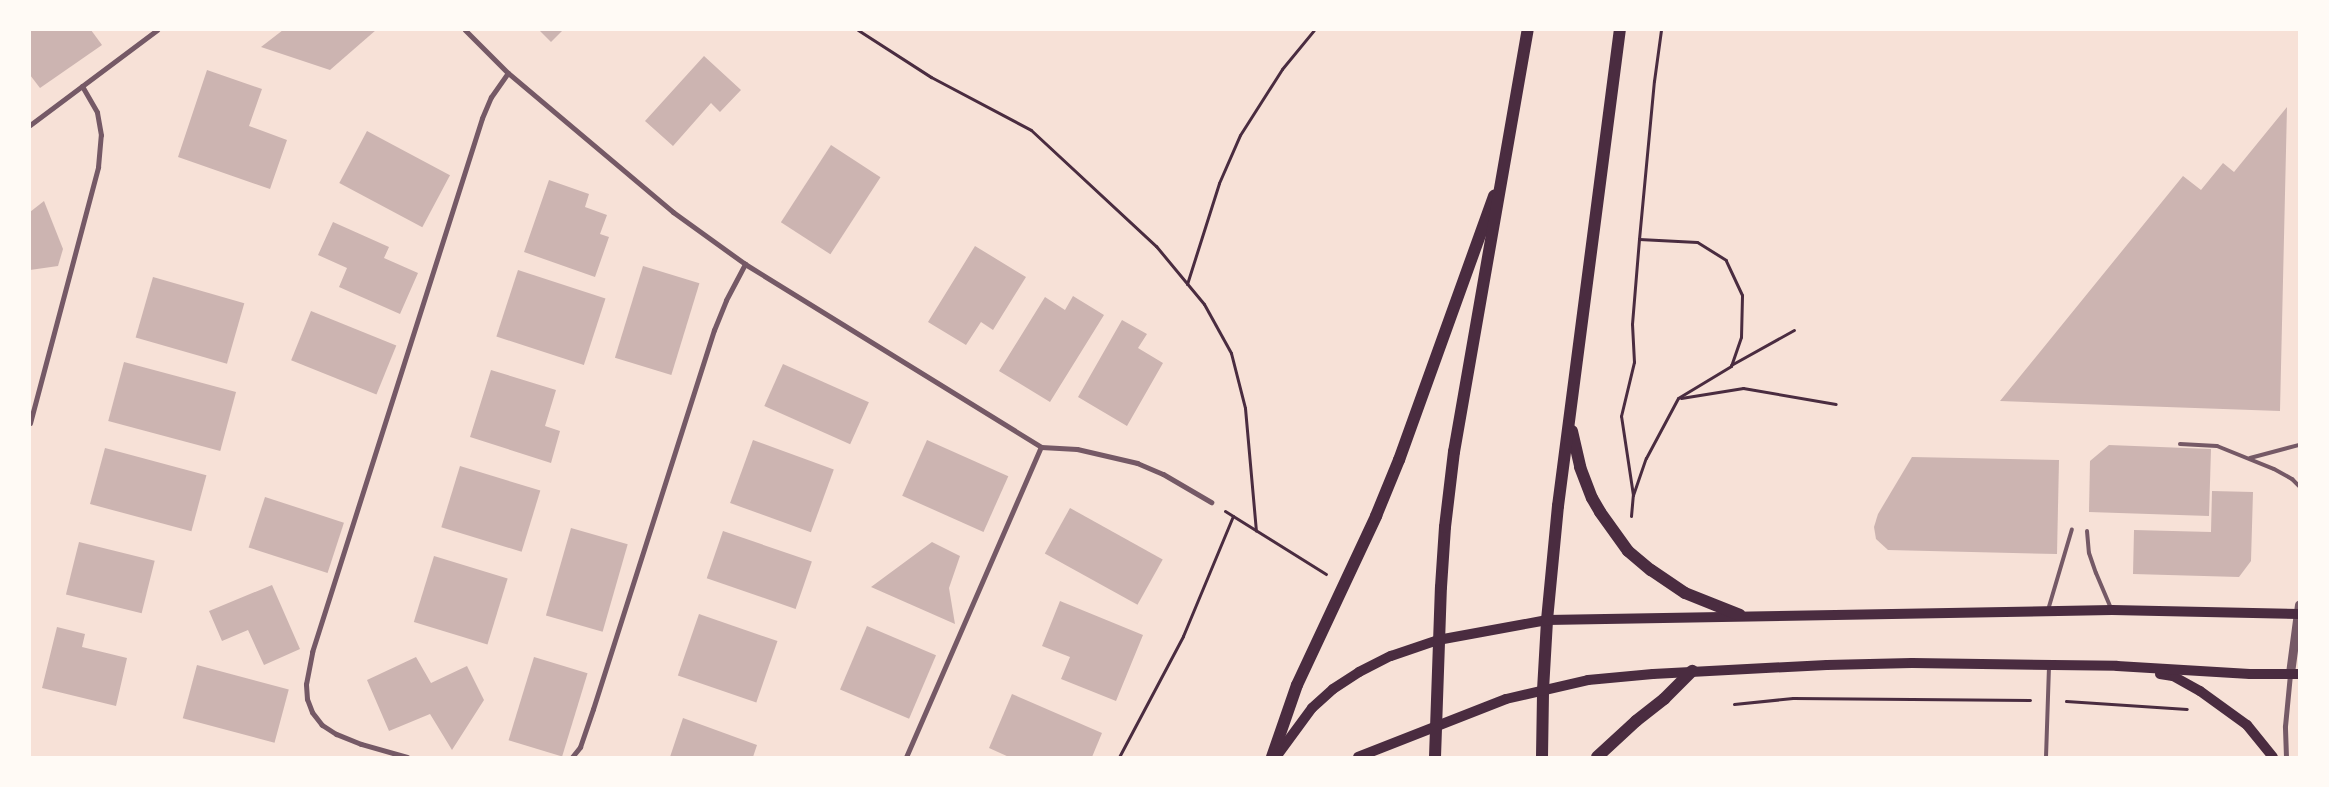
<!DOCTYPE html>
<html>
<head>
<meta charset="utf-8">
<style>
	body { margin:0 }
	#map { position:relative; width:2329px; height:787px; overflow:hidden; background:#f7e1d7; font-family:"PT Sans",sans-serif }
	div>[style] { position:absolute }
	.building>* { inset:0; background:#ccb4b1; transform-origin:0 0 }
	.path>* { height:3px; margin:-1.5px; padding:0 1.5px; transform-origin:1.5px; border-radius:1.5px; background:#4a2c40 }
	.service>* { height:4px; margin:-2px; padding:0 2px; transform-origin:2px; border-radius:2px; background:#755966 }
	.minor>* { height:5px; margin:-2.5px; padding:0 2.5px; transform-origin:2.5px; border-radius:2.5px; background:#755966 }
	.tertiary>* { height:9px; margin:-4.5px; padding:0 4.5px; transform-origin:4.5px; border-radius:4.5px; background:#755966 }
	.secondary>* { height:10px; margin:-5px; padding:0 5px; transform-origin:5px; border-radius:5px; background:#4a2c40 }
	.primary>* { height:12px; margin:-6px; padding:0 6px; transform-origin:6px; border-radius:6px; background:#4a2c40 }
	span { translate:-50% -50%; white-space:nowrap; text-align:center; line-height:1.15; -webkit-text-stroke:4.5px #fffaf5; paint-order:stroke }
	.frame { position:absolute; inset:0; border:31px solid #fffaf5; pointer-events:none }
</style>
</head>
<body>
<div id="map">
	<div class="building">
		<i style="clip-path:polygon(30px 30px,91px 30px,102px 45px,40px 88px,30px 75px)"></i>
		<i style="clip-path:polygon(283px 30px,376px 30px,330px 70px,261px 47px)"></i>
		<i style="clip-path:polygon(539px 30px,563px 30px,551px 42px)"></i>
		<i style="clip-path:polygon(704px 56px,741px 90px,720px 112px,711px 103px,673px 146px,645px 121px)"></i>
		<i style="clip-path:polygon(207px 70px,262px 89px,249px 126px,287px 140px,270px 189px,178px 157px)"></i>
		<i style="clip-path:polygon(2287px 107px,2280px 411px,2000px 401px,2183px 176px,2201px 190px,2223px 163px,2234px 172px)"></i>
		<i style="left:367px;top:131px;width:94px;height:59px;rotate:28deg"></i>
		<i style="left:831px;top:145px;width:59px;height:92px;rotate:33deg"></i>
		<i style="clip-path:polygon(549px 180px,589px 194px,585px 207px,607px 215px,600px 234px,609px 237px,595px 277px,524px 252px)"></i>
		<i style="clip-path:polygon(44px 201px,63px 249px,58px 266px,30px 270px,30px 212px)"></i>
		<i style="clip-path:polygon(333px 222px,389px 247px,384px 258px,418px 273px,400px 314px,339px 287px,347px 268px,318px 255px)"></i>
		<i style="clip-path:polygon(975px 246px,1026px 277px,993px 330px,981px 322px,966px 345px,928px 322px)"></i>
		<i style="left:643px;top:266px;width:59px;height:96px;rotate:17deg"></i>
		<i style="left:518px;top:270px;width:92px;height:70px;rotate:18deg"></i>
		<i style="left:153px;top:277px;width:95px;height:63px;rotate:16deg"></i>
		<i style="clip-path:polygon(1073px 296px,1104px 315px,1050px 402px,999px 371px,1045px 297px,1065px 310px)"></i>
		<i style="left:311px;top:311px;width:92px;height:53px;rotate:22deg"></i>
		<i style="clip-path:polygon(1122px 320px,1147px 334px,1138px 348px,1163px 363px,1127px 426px,1078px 397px)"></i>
		<i style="left:124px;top:362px;width:116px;height:61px;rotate:15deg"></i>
		<i style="left:783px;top:364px;width:94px;height:46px;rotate:24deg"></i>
		<i style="clip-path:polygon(491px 370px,556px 390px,545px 426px,560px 431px,551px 463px,470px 437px)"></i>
		<i style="left:753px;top:440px;width:86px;height:67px;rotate:20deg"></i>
		<i style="left:927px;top:440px;width:89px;height:61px;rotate:24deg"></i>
		<i style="clip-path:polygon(2109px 445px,2211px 449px,2209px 516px,2089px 512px,2090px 461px)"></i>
		<i style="left:105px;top:448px;width:105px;height:58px;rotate:15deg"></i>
		<i style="clip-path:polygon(1912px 457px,2059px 460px,2057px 554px,1888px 550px,1876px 539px,1874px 527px,1878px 514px)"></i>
		<i style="left:460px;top:466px;width:84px;height:64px;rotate:17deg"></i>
		<i style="clip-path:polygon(2212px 491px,2253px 492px,2251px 561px,2239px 577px,2133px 574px,2134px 530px,2211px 532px)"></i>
		<i style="left:265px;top:497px;width:83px;height:53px;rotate:18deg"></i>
		<i style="left:1070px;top:508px;width:106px;height:52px;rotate:29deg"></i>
		<i style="left:571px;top:528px;width:59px;height:91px;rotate:16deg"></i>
		<i style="left:723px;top:531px;width:94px;height:50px;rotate:19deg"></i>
		<i style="left:79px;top:542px;width:78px;height:54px;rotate:14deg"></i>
		<i style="clip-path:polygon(932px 542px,960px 556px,949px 588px,955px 624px,871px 587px)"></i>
		<i style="left:434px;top:556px;width:77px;height:69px;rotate:17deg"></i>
		<i style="clip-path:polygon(272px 585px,300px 649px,264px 665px,248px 630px,222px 641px,209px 611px)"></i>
		<i style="clip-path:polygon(1060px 601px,1143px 635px,1116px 701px,1061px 679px,1070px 657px,1042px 646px)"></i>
		<i style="left:699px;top:614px;width:83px;height:65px;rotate:19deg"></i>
		<i style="left:867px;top:626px;width:75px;height:69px;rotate:23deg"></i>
		<i style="clip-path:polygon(57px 627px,85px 634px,82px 647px,127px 658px,116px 706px,42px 688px)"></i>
		<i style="clip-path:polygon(416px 657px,431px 683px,467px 666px,484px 700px,452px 750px,430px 714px,389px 731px,367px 680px)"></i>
		<i style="left:534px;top:657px;width:56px;height:87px;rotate:17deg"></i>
		<i style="left:197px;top:665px;width:95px;height:55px;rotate:15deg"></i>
		<i style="clip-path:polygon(1012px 694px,1102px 733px,1092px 757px,1009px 757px,989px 748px)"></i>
		<i style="clip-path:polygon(683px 718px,757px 745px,753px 757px,670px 757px)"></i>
	</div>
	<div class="path">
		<i style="left:858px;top:30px;width:87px;rotate:32.8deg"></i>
		<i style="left:931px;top:77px;width:113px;rotate:27.9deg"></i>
		<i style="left:1031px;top:130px;width:171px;rotate:42.9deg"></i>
		<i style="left:1156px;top:246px;width:75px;rotate:50.4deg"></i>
		<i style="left:1204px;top:304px;width:56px;rotate:61.1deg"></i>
		<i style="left:1231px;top:353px;width:57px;rotate:75.7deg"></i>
		<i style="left:1245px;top:408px;width:123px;rotate:84.9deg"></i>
		<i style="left:1187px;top:284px;width:106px;rotate:-72.4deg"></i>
		<i style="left:1219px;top:183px;width:52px;rotate:-66.4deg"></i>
		<i style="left:1240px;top:135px;width:78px;rotate:-57.5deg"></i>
		<i style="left:1282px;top:69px;width:50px;rotate:-50.6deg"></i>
		<i style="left:1731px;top:365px;width:72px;rotate:-29.1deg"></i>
		<i style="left:1681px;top:398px;width:63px;rotate:-9.2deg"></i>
		<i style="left:1743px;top:388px;width:94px;rotate:9.8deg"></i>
		<i style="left:1633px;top:495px;width:39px;rotate:-71deg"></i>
		<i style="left:1646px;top:458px;width:68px;rotate:-61.9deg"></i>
		<i style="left:1678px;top:398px;width:62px;rotate:-31.1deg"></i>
		<i style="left:1731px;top:366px;width:31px;rotate:-71deg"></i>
		<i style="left:1741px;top:337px;width:42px;rotate:-88.6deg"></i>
		<i style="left:1742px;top:295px;width:38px;rotate:-115deg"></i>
		<i style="left:1726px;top:260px;width:34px;rotate:-148deg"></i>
		<i style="left:1697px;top:242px;width:58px;rotate:-177deg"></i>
		<i style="left:1225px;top:511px;width:119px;rotate:32deg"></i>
		<i style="left:1631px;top:516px;width:21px;rotate:-85deg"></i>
		<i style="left:1633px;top:495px;width:80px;rotate:-98.6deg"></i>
		<i style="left:1621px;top:416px;width:56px;rotate:-76.5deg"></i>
		<i style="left:1634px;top:362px;width:38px;rotate:-93deg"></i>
		<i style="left:1632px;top:324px;width:85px;rotate:-85.3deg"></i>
		<i style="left:1639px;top:239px;width:159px;rotate:-84.6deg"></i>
		<i style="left:1654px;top:81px;width:51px;rotate:-82.2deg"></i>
		<i style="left:2066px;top:701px;width:121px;rotate:3.8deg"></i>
		<i style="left:1734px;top:704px;width:59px;rotate:-5.8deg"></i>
		<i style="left:1793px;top:698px;width:237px;rotate:0.5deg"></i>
		<i style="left:1119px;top:757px;width:137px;rotate:-62.1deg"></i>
		<i style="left:1183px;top:636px;width:130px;rotate:-67.4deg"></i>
	</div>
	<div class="service">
		<i style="left:2180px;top:444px;width:37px;rotate:3deg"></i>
		<i style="left:2217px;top:446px;width:61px;rotate:22deg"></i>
		<i style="left:2274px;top:469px;width:21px;rotate:29deg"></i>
		<i style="left:2292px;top:479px;width:10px;rotate:45deg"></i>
		<i style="left:2250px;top:458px;width:51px;rotate:-14.9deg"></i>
		<i style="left:2087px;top:531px;width:22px;rotate:85deg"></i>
		<i style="left:2089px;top:553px;width:21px;rotate:71deg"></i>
		<i style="left:2096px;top:573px;width:38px;rotate:67deg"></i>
		<i style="left:2048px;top:610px;width:84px;rotate:-73.5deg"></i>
		<i style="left:2046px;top:757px;width:90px;rotate:-88.1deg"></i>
	</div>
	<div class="minor">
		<i style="left:465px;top:30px;width:61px;rotate:45deg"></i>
		<i style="left:508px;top:73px;width:216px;rotate:40.1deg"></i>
		<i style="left:673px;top:212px;width:89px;rotate:35.8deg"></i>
		<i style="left:745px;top:264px;width:348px;rotate:31.7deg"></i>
		<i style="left:1041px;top:447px;width:36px;rotate:3deg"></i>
		<i style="left:1077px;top:449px;width:62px;rotate:13.1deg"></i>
		<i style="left:1137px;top:463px;width:28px;rotate:23deg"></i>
		<i style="left:1163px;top:474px;width:56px;rotate:30.3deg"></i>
		<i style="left:30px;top:125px;width:159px;rotate:-36.8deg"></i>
		<i style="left:30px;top:423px;width:265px;rotate:-75.1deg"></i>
		<i style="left:98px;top:167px;width:32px;rotate:-85deg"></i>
		<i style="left:101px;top:135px;width:23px;rotate:-100deg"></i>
		<i style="left:97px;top:112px;width:30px;rotate:-120deg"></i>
		<i style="left:407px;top:757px;width:48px;rotate:-164.2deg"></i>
		<i style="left:361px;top:744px;width:27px;rotate:-158deg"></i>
		<i style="left:336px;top:734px;width:17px;rotate:-147deg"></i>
		<i style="left:322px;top:725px;width:16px;rotate:-128deg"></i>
		<i style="left:312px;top:712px;width:14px;rotate:-111deg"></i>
		<i style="left:307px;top:699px;width:15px;rotate:-94deg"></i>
		<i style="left:306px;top:684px;width:33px;rotate:-79deg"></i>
		<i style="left:312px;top:652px;width:560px;rotate:-72.34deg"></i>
		<i style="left:482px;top:118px;width:23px;rotate:-67deg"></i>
		<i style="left:491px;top:97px;width:29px;rotate:-55deg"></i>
		<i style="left:572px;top:757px;width:13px;rotate:-51deg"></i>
		<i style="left:580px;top:747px;width:40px;rotate:-71.1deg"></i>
		<i style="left:593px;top:709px;width:398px;rotate:-72.3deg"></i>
		<i style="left:714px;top:330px;width:32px;rotate:-68deg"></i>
		<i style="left:726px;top:300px;width:41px;rotate:-62.2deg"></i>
		<i style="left:906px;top:757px;width:338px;rotate:-66.5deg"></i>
		<i style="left:2286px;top:757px;width:31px;rotate:-92deg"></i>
		<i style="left:2285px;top:726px;width:52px;rotate:-84.5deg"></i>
	</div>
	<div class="tertiary">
		<i style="left:2290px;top:673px;width:69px;rotate:-82.5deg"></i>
	</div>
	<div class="secondary">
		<i style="left:2160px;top:674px;width:13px;rotate:9deg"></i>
		<i style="left:2173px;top:676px;width:31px;rotate:29deg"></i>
		<i style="left:2200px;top:691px;width:58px;rotate:35.9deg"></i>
		<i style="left:2247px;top:725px;width:41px;rotate:50.9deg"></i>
		<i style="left:1276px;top:757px;width:61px;rotate:-53.7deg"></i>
		<i style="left:1312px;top:708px;width:28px;rotate:-42deg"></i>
		<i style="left:1333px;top:689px;width:31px;rotate:-33deg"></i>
		<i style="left:1359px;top:672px;width:36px;rotate:-27deg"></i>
		<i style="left:1391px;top:656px;width:50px;rotate:-18.8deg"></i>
		<i style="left:1438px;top:640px;width:111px;rotate:-10.4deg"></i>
		<i style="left:1547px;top:620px;width:565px;rotate:-1.01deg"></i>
		<i style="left:2112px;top:610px;width:187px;rotate:1.2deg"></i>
		<i style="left:1358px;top:757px;width:159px;rotate:-21.4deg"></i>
		<i style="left:1506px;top:699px;width:84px;rotate:-13deg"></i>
		<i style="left:1588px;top:680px;width:65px;rotate:-5.3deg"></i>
		<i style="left:1653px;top:674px;width:174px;rotate:-3deg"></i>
		<i style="left:1827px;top:665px;width:85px;rotate:-1.3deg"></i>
		<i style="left:1912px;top:663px;width:205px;rotate:0.8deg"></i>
		<i style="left:2117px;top:666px;width:133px;rotate:3.4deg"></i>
		<i style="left:2250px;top:674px;width:49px"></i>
	</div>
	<div class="primary">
		<i style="left:1572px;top:431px;width:37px;rotate:77deg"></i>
		<i style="left:1580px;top:467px;width:33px;rotate:69deg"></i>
		<i style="left:1592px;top:498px;width:16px;rotate:60deg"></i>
		<i style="left:1600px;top:512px;width:48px;rotate:54.3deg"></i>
		<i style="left:1628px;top:551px;width:30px;rotate:40deg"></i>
		<i style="left:1651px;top:570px;width:41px;rotate:34.1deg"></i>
		<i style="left:1685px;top:593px;width:59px;rotate:21.8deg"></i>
		<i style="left:1272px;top:757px;width:76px;rotate:-70.9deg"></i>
		<i style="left:1297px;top:685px;width:187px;rotate:-64.9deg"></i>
		<i style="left:1376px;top:516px;width:61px;rotate:-67.7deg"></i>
		<i style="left:1399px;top:460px;width:281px;rotate:-70.2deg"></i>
		<i style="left:1435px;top:757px;width:170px;rotate:-88deg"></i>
		<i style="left:1441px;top:587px;width:60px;rotate:-86.2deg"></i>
		<i style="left:1445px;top:527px;width:76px;rotate:-83.2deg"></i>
		<i style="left:1454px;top:452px;width:428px;rotate:-80.1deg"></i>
		<i style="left:1542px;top:757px;width:67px;rotate:-89.1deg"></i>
		<i style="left:1543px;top:690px;width:70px;rotate:-86.7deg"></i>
		<i style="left:1547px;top:620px;width:115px;rotate:-84.5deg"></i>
		<i style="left:1558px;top:506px;width:480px;rotate:-82.6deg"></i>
		<i style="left:1597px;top:757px;width:53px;rotate:-42.7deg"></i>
		<i style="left:1636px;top:721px;width:36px;rotate:-38deg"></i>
		<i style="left:1664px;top:699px;width:40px;rotate:-45deg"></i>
	</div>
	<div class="frame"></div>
</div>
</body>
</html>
